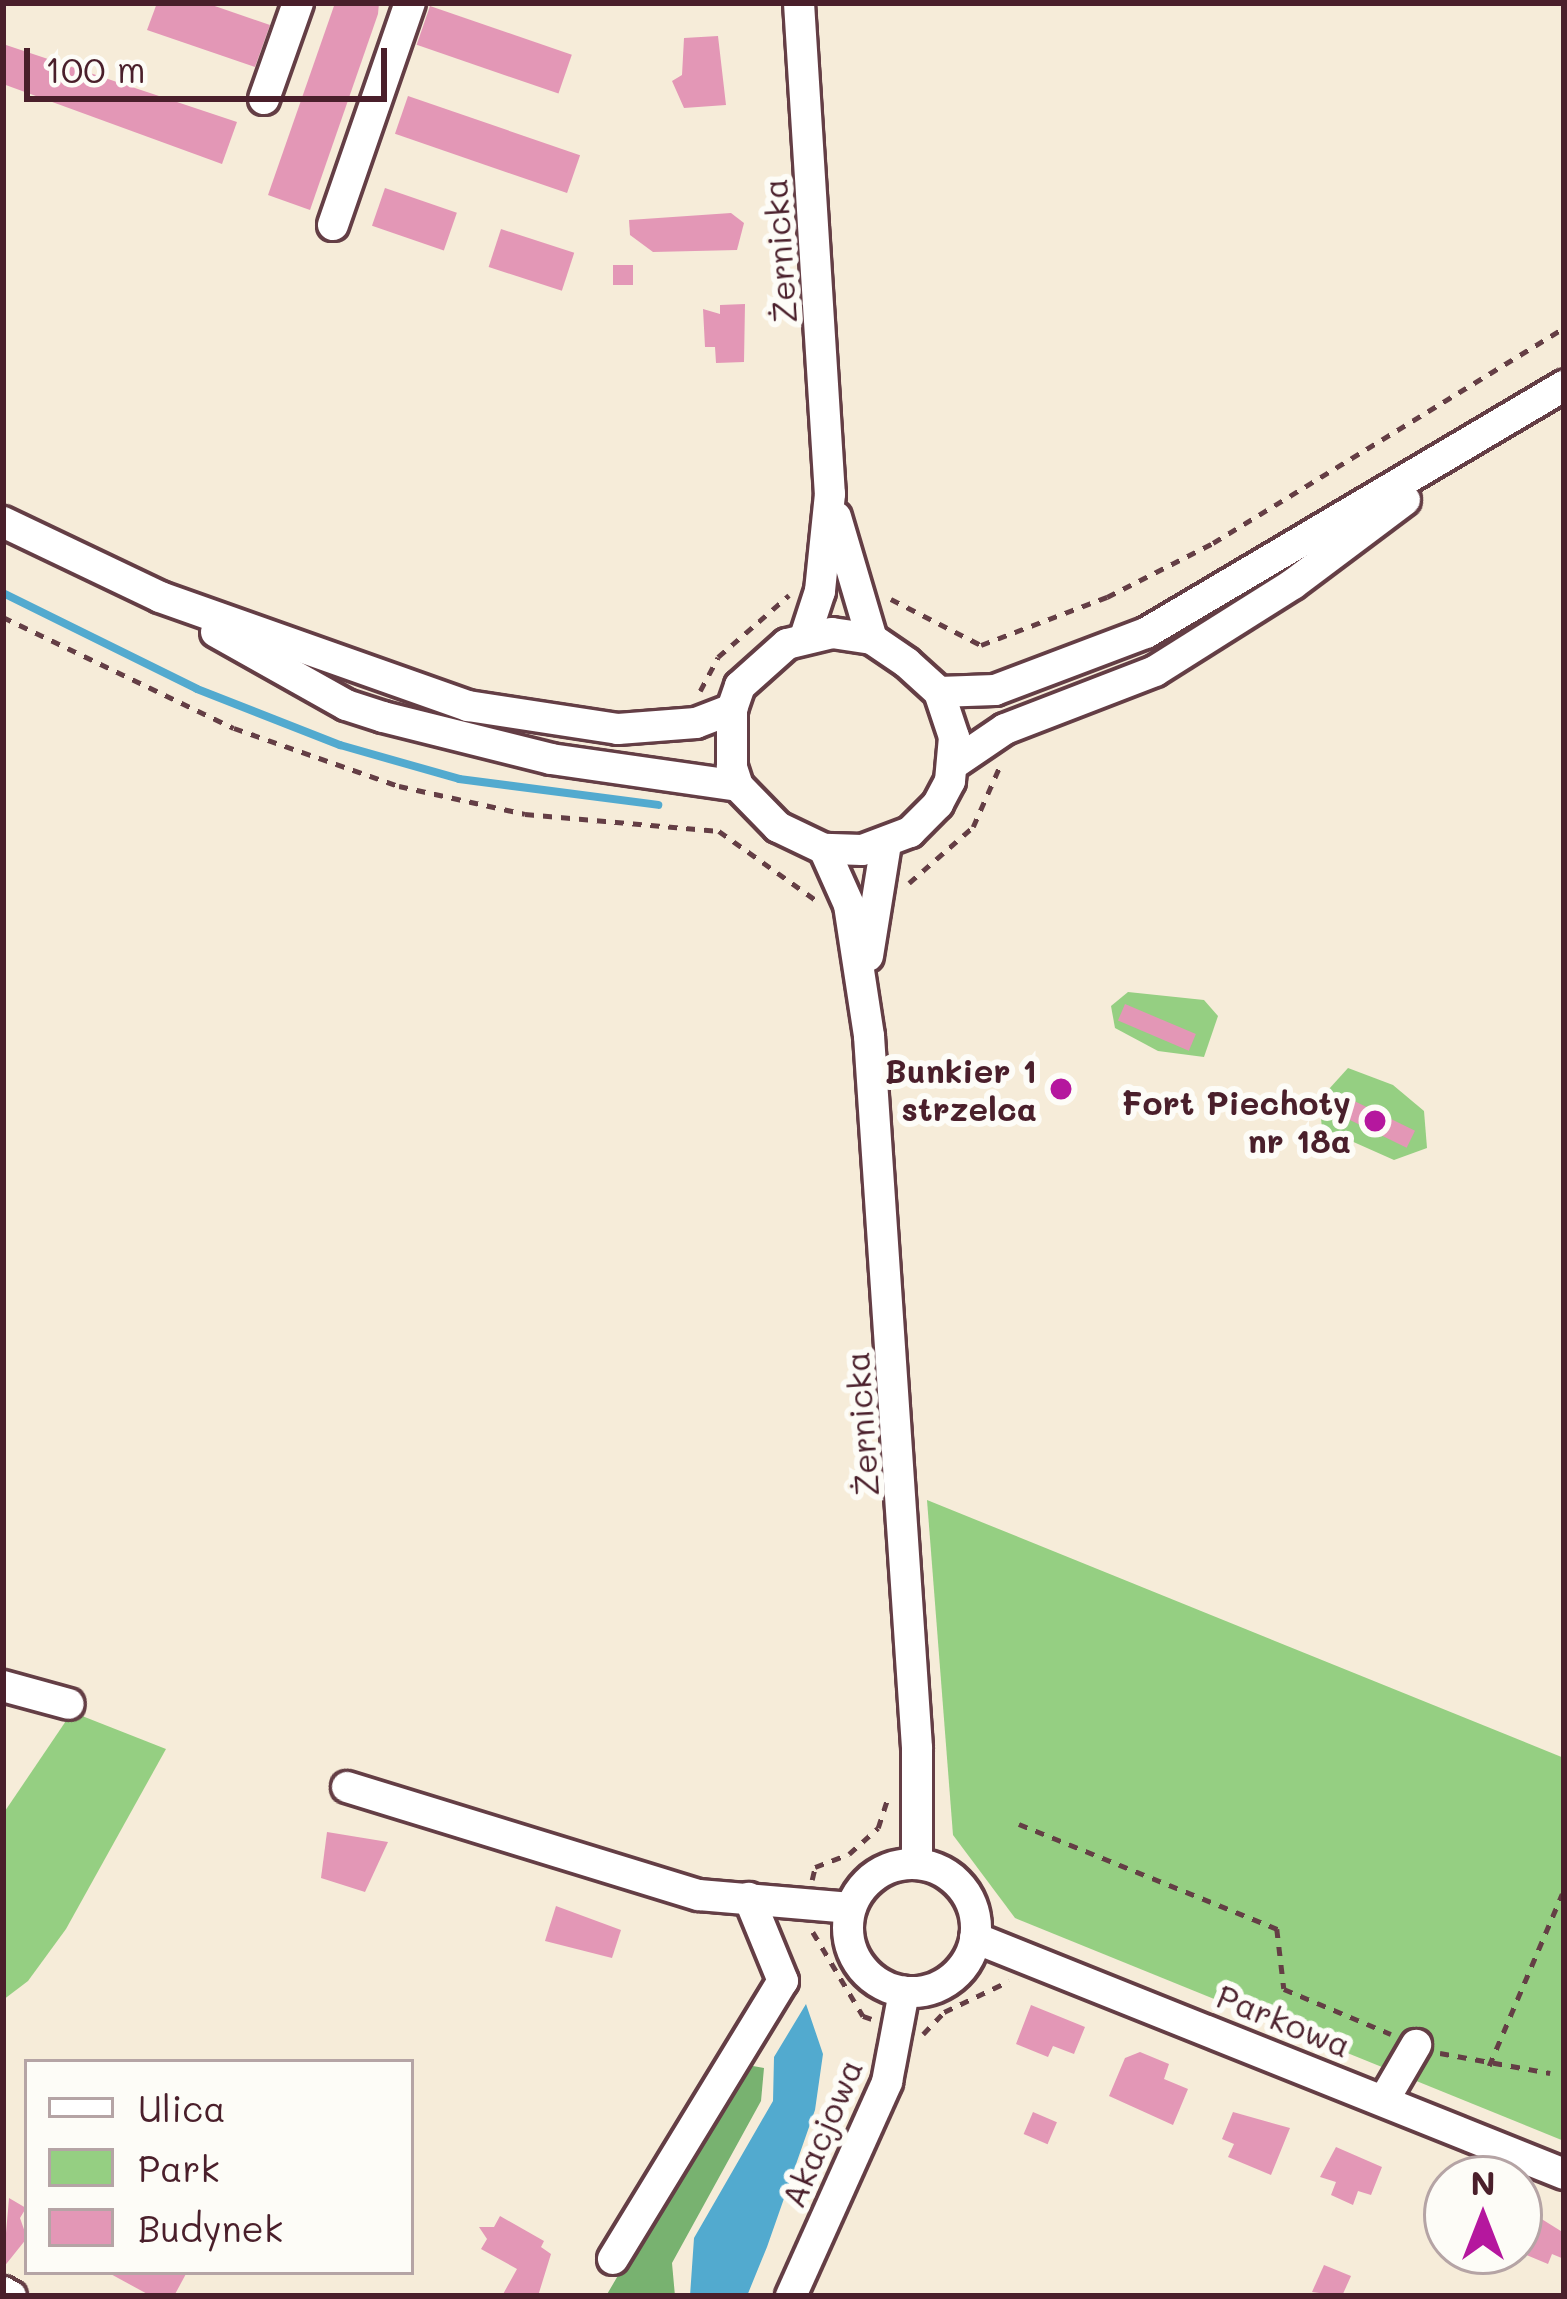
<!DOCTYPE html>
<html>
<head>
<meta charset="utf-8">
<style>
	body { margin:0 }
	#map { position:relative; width:1567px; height:2299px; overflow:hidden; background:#f6ecd9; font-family:Mali,sans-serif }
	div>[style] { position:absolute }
	.green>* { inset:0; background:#95cf82 }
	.forest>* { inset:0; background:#78b270 }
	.water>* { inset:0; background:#52aacf }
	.stream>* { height:8px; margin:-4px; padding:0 4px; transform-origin:4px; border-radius:4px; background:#52aacf }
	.building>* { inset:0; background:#e397b6; transform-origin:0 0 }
	.path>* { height:4.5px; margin-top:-2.25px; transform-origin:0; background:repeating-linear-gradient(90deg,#643e45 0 9px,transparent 0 18px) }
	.roads { filter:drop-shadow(3px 0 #643e45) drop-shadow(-3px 0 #643e45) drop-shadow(0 3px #643e45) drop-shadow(0 -3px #643e45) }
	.minor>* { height:30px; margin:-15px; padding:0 15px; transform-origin:15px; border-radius:15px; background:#fff }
	.minor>.ring { margin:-15px; padding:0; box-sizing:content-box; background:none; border:30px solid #fff; border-radius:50% }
	.dots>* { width:33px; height:33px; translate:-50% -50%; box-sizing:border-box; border:6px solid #fdfcf7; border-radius:50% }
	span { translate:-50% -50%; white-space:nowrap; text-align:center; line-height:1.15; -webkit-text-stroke:12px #fdfcf7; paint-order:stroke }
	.street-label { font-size:33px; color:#4a1f2b }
	.poi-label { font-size:33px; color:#4a1f2b; font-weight:700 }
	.right { translate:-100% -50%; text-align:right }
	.frame { position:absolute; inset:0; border:6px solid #4a1f2b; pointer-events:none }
	.legend { position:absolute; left:24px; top:2059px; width:390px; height:216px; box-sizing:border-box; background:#fdfcf7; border:3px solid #b5a4a5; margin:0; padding:15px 21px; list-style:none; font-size:36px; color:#4a1f2b }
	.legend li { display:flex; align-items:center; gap:24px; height:60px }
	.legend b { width:60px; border:3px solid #b5a4a5 }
	.north { position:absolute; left:1423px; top:2155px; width:120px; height:120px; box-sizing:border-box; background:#fdfcf7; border:3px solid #b5a4a5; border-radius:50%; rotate:0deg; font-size:33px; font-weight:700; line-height:48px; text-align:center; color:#4a1f2b }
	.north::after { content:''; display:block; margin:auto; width:42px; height:54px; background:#b5179e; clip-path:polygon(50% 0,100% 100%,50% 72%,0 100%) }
	.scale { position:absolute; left:24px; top:48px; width:363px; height:54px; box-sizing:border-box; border:6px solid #4a1f2b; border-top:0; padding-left:15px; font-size:36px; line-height:42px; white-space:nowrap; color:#4a1f2b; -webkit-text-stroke:9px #fdfcf7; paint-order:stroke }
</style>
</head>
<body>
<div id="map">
	<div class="green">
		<i style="clip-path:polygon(1128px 992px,1204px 1000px,1218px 1016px,1204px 1057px,1158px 1051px,1115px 1028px,1111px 1006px)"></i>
		<i style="clip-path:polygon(1348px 1068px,1393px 1085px,1424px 1111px,1427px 1148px,1394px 1160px,1322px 1128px,1319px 1100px)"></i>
		<i style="clip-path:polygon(927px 1500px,1564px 1758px,1564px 2141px,1015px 1918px,953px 1835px)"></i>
		<i style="clip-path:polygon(72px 1712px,166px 1749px,66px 1929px,28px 1981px,3px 2000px,3px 1814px)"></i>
	</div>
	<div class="forest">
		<i style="clip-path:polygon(742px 2064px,764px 2068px,761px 2101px,672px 2263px,675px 2296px,606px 2296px)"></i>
	</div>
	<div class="water">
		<i style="clip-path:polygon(806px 2004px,823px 2054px,815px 2110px,767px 2247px,747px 2296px,690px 2296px,694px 2238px,773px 2101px,774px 2057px)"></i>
	</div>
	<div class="stream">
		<i style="left:3px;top:593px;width:216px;rotate:26.3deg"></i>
		<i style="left:197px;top:689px;width:154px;rotate:21.4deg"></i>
		<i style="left:340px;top:745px;width:124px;rotate:15.9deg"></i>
		<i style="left:459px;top:779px;width:201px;rotate:7.4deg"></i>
	</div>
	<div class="building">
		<i style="clip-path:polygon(157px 3px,206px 3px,270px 25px,255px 67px,147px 30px)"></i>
		<i style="clip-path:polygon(335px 3px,379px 3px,378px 14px,310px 210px,268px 195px)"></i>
		<i style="left:430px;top:6px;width:150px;height:41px;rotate:19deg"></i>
		<i style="clip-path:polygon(718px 36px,726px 105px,684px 108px,672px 81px,682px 75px,684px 38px)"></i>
		<i style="clip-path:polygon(3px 44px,237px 122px,222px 164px,3px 84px)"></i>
		<i style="left:408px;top:96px;width:182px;height:40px;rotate:19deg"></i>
		<i style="left:385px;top:188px;width:76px;height:40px;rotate:19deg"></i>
		<i style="clip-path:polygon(731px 213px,744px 223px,737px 250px,653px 252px,630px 235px,629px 220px)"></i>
		<i style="left:501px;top:229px;width:77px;height:40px;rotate:18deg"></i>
		<i style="left:613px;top:265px;width:20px;height:20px"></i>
		<i style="clip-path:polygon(745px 304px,744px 362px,716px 363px,715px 347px,705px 347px,703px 309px,720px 314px,720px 305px)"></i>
		<i style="left:1125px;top:1004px;width:77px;height:18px;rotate:23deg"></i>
		<i style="left:1344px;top:1096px;width:79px;height:19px;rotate:26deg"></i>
		<i style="clip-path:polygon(327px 1832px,388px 1842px,365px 1892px,321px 1878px)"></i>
		<i style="clip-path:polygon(556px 1906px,621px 1930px,612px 1958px,545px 1941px)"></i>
		<i style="clip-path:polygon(1031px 2005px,1085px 2027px,1074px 2054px,1053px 2046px,1048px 2057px,1016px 2044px)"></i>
		<i style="clip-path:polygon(1140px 2052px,1169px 2064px,1164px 2079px,1188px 2089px,1173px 2125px,1109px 2096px,1125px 2058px)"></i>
		<i style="left:1033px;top:2112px;width:26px;height:24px;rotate:23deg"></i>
		<i style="clip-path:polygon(1233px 2112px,1290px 2128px,1271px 2175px,1228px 2157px,1234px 2144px,1222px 2139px)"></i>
		<i style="clip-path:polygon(1336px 2147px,1382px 2167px,1371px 2195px,1358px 2191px,1353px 2205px,1331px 2195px,1336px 2182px,1320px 2177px)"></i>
		<i style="clip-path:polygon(9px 2198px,26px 2208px,20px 2218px,27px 2238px,3px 2268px)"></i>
		<i style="clip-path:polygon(1519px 2205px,1564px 2233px,1564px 2259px,1552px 2254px,1548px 2264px,1519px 2252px)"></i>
		<i style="clip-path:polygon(500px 2216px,544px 2241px,541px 2247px,551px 2254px,538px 2296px,502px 2296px,517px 2269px,481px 2249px,487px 2239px,479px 2227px,494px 2227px)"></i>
		<i style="clip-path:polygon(1324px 2265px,1351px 2276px,1342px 2296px,1312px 2292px)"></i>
		<i style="clip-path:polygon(107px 2272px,187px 2272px,174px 2296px,151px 2296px)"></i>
	</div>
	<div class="path">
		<i style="left:891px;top:599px;width:101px;rotate:27.1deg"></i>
		<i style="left:981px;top:645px;width:135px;rotate:-20.9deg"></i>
		<i style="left:1107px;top:597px;width:119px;rotate:-27deg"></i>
		<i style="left:1213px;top:543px;width:412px;rotate:-31.5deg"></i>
		<i style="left:3px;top:617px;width:256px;rotate:25.7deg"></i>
		<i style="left:234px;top:728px;width:175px;rotate:19.4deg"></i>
		<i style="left:399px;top:786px;width:129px;rotate:12.5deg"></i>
		<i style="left:525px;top:814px;width:195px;rotate:5deg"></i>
		<i style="left:719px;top:831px;width:120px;rotate:35.5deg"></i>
		<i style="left:700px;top:691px;width:38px;rotate:-62deg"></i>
		<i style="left:718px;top:657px;width:94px;rotate:-41.1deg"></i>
		<i style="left:909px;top:883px;width:85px;rotate:-41.2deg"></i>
		<i style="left:973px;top:827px;width:64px;rotate:-66.2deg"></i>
		<i style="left:1019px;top:1824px;width:279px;rotate:22.1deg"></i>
		<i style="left:1277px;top:1929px;width:60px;rotate:83.3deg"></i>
		<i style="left:1284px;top:1989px;width:116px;rotate:22.8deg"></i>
		<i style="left:812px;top:1880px;width:13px;rotate:-77deg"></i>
		<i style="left:815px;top:1867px;width:36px;rotate:-21deg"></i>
		<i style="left:849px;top:1854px;width:39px;rotate:-42deg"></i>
		<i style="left:878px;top:1828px;width:32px;rotate:-72deg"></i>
		<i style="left:813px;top:1932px;width:98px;rotate:59.2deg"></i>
		<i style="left:863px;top:2016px;width:9px;rotate:18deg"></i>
		<i style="left:923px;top:2034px;width:30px;rotate:-46deg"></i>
		<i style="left:944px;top:2012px;width:72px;rotate:-25.5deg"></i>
		<i style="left:1440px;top:2053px;width:112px;rotate:10.3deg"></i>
		<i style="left:1489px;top:2066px;width:187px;rotate:-67deg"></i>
	</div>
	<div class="roads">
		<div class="minor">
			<i style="left:799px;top:3px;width:492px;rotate:86.4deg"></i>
			<i style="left:830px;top:494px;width:98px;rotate:95.9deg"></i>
			<i style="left:820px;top:591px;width:48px;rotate:108.1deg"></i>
			<i style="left:264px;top:99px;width:102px;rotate:-70.5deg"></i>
			<i style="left:333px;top:225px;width:235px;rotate:-70.9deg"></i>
			<i style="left:836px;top:517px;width:127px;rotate:73.6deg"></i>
			<i style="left:3px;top:522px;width:174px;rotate:25.5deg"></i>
			<i style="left:160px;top:597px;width:327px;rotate:19.5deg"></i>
			<i style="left:468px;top:706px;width:152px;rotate:8.7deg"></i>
			<i style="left:618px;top:729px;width:78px;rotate:-4.4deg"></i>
			<i style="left:696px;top:723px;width:39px;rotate:-21deg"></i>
			<i style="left:216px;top:632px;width:149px;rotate:29.3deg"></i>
			<i style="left:346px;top:705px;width:39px;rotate:18deg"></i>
			<i style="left:383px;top:717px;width:173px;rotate:14deg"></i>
			<i style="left:551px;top:759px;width:189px;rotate:8.2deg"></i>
			<i style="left:832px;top:633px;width:40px;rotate:8.5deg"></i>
			<i style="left:872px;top:639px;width:42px;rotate:34.4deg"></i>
			<i style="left:907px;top:663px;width:43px;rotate:42.2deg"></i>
			<i style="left:939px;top:692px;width:47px;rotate:71.6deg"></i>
			<i style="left:954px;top:737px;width:44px;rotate:95.2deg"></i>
			<i style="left:950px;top:781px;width:26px;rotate:118deg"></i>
			<i style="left:938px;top:804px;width:40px;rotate:135deg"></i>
			<i style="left:910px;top:832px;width:51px;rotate:159.4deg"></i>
			<i style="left:862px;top:850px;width:38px;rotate:-178deg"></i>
			<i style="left:824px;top:849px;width:51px;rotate:-154.4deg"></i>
			<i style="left:778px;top:827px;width:57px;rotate:-134.3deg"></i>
			<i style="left:738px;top:786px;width:20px;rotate:-108deg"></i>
			<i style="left:732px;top:767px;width:58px;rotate:-90deg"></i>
			<i style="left:732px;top:709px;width:24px;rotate:-71deg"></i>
			<i style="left:740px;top:686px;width:63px;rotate:-41.8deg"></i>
			<i style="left:787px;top:644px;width:46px;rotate:-13.7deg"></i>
			<i style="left:939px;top:692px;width:56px;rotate:-2deg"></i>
			<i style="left:995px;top:690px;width:161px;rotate:-20.7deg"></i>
			<i style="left:1146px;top:633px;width:486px;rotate:-30.6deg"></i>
			<i style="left:952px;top:765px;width:64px;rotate:-34.2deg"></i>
			<i style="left:1005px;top:729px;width:161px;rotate:-21.1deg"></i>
			<i style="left:1155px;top:671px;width:163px;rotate:-32.2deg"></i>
			<i style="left:1293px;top:584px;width:140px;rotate:-36.9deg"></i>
			<i style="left:824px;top:849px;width:61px;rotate:65.9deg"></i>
			<i style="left:849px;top:905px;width:133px;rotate:81.3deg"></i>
			<i style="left:869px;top:1036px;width:714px;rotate:86.14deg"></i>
			<i style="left:917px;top:1748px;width:115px;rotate:90deg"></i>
			<i style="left:868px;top:956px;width:114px;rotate:-80.9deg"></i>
			<i style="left:3px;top:1686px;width:68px;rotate:15.3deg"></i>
			<i style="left:347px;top:1787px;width:368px;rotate:17.1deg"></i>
			<i style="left:699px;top:1895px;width:152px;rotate:4.9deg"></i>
			<i class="ring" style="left:848px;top:1864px;width:98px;height:98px"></i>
			<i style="left:975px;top:1938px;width:635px;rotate:21.83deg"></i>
			<i style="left:1384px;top:2100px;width:64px;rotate:-59.8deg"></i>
			<i style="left:613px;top:2259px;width:326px;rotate:-58.6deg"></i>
			<i style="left:783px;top:1981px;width:90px;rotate:-112.3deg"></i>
			<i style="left:3px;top:2292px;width:9px;rotate:27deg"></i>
			<i style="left:791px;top:2296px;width:235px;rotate:-65.8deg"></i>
			<i style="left:887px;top:2082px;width:92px;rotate:-79.3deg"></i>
		</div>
	</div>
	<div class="dots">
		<i style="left:1061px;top:1089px;background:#b5179e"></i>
		<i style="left:1375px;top:1121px;background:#b5179e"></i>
	</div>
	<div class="street-label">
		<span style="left:779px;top:251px;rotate:-94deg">Żernicka</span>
		<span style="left:861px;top:1424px;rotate:-94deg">Żernicka</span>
		<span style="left:1284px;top:2020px;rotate:22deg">Parkowa</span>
		<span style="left:821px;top:2133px;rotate:-67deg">Akacjowa</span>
	</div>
	<div class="poi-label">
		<span class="right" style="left:1037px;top:1089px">Bunkier 1<br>strzelca</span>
		<span class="right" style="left:1351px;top:1121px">Fort Piechoty<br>nr 18a</span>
	</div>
	<div class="frame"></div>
	<ul class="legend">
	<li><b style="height:15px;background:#fff"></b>Ulica</li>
	<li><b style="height:33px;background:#95cf82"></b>Park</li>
	<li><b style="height:33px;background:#e397b6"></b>Budynek</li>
	</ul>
	<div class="north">N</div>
	<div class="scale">100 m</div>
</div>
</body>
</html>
